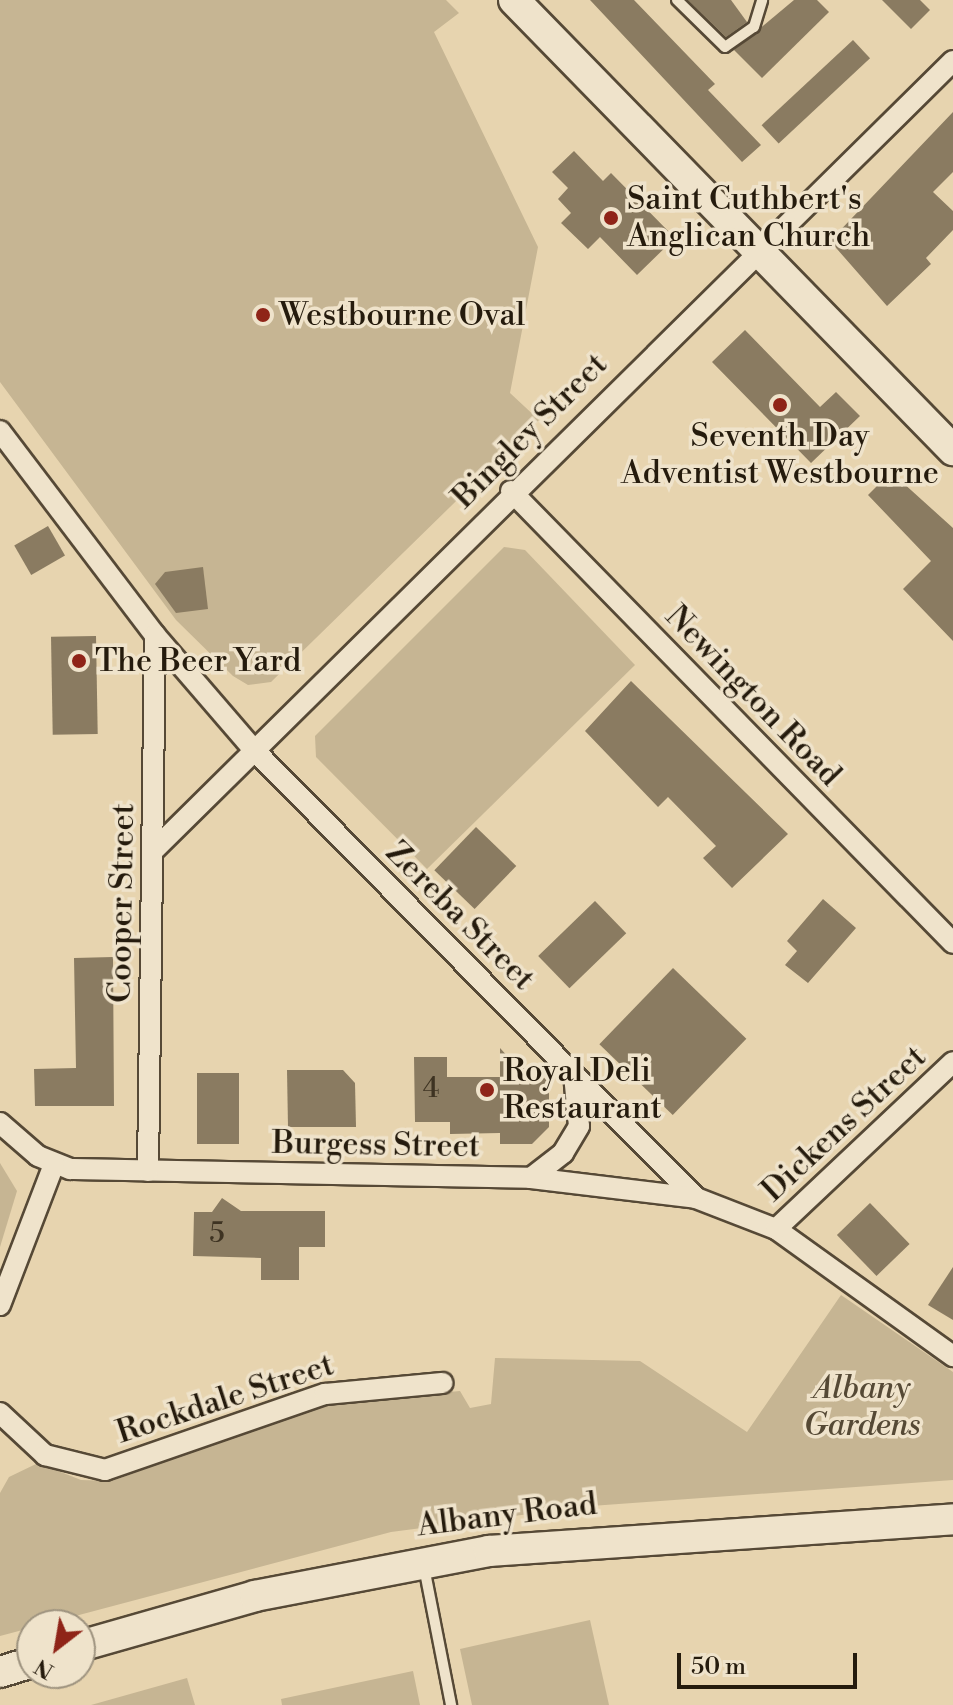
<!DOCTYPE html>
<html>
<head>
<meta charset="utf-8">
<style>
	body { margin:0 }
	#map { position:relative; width:953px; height:1705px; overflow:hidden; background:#e7d4af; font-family:"Libre Bodoni",serif }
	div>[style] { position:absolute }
	.green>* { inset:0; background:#c6b593 }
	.building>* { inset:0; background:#8a7b61; transform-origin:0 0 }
	.roads { filter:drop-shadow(2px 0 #564936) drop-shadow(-2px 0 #564936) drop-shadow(0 2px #564936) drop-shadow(0 -2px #564936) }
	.lane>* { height:10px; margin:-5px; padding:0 5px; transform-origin:5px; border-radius:5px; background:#efe3cb }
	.street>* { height:20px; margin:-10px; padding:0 10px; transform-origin:10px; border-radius:10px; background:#efe3cb }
	.secondary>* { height:30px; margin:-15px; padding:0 15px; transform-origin:15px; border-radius:15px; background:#efe3cb }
	.dots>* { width:22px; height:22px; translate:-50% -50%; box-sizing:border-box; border:4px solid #efe3cb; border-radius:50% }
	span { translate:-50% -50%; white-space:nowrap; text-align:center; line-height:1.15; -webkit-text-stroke:7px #efe3cb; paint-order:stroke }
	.number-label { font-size:28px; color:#3e3322 }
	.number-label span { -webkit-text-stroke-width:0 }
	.poi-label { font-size:32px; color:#251b0d }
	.left { translate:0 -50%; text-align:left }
	.street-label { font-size:32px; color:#251b0d }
	.park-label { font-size:32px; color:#554935; font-style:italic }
	.north { position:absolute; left:16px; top:1609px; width:80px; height:80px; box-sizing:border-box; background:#efe3cb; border:2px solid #9e937f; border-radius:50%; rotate:211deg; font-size:22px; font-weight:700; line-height:32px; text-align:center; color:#251b0d }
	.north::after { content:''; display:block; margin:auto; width:28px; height:36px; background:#8f2418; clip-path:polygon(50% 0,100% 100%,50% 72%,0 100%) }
	.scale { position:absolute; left:677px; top:1653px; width:180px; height:36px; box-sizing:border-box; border:4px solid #251b0d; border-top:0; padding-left:10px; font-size:24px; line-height:28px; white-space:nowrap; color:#251b0d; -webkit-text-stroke:6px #efe3cb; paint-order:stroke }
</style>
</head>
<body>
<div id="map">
	<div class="green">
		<i style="clip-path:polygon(0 0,446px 0,459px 13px,434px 32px,538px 247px,510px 393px,539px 420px,271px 682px,248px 685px,233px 676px,176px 620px,0 382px)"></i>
		<i style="clip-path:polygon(504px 547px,525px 550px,635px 665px,427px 869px,316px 757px,315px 736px)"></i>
		<i style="clip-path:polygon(0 1163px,17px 1191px,0 1247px)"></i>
		<i style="clip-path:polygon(841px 1295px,953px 1372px,953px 1480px,591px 1506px,391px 1532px,0 1636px,0 1493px,9px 1477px,38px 1463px,81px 1480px,112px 1481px,327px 1403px,460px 1391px,470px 1408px,491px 1404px,495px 1358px,640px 1361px,747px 1432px)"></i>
		<i style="clip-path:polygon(590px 1620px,609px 1705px,472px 1705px,460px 1649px)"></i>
		<i style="clip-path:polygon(413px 1671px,420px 1705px,282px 1705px,281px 1699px)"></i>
		<i style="clip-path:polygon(187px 1678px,195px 1705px,91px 1705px)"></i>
	</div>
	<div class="building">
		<i style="clip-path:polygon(590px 0,634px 0,715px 84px,708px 90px,761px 145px,742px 162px)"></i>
		<i style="clip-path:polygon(688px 0,731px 0,747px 22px,726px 37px)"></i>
		<i style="clip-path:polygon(794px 0,817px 0,829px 12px,762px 78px,734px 50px)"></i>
		<i style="clip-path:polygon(882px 0,920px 0,930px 10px,911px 29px)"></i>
		<i style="left:853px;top:40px;width:25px;height:125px;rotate:47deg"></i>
		<i style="clip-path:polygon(953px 112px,953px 172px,933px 192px,953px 211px,953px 230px,926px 258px,931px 264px,887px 306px,830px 241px)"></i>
		<i style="clip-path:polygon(574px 151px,603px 181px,611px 173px,675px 238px,637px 275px,600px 237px,588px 249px,561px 223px,571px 213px,558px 199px,568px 188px,552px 172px)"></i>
		<i style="clip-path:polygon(745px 330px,820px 407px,836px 392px,860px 416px,811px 463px,712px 362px)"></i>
		<i style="clip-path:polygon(891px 472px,953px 528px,953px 641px,903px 589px,931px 561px,868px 495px)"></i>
		<i style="left:48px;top:526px;width:34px;height:39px;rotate:60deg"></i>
		<i style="clip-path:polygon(203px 567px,208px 609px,176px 613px,155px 584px,165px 572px)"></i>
		<i style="left:96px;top:636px;width:98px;height:45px;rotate:89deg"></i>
		<i style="clip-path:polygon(631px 681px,788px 834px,732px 888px,703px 858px,716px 846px,668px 797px,658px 807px,585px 731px)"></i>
		<i style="left:476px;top:827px;width:56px;height:60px;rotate:44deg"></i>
		<i style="clip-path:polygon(823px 899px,856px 928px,808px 983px,785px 965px,797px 951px,787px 941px)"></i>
		<i style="left:595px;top:901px;width:45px;height:79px;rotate:46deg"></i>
		<i style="clip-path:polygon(113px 957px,114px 1106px,35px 1106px,34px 1069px,76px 1068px,74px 958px)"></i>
		<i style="left:673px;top:968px;width:102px;height:106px;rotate:44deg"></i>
		<i style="clip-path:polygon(500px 1048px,518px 1068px,532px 1068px,549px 1082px,549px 1127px,532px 1144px,500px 1144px,500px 1133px,450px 1134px,450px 1122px,415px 1122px,414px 1057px,447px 1057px,447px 1077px,500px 1077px)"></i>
		<i style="clip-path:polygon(287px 1070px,343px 1070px,355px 1083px,356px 1127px,288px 1127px)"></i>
		<i style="left:197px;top:1073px;width:42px;height:71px"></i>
		<i style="clip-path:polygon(222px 1198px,241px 1211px,325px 1211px,325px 1247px,299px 1247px,299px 1280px,261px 1280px,261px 1258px,193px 1256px,194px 1212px,212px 1212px)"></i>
		<i style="left:870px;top:1203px;width:57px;height:46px;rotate:46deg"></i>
		<i style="clip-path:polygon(953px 1267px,953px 1320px,928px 1305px)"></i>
	</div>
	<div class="roads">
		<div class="lane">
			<i style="left:677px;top:0;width:67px;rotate:44.4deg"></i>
			<i style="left:725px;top:47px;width:35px;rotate:-35deg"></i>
			<i style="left:754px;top:27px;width:28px;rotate:-73deg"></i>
			<i style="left:424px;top:1567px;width:141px;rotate:78.9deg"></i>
		</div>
		<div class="street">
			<i style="left:0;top:431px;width:256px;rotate:52.8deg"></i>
			<i style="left:155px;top:635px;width:152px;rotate:49.3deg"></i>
			<i style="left:254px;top:750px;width:629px;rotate:45.39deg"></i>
			<i style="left:696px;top:1198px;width:86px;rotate:21.2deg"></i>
			<i style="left:776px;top:1229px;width:218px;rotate:35.7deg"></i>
			<i style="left:511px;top:491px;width:632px;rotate:45.64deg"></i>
			<i style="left:154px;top:850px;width:1123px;rotate:-44.64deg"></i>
			<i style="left:0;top:1123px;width:50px;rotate:41deg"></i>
			<i style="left:38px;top:1156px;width:35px;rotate:22deg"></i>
			<i style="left:70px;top:1169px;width:461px;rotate:1.1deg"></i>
			<i style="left:531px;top:1178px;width:166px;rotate:6.9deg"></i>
			<i style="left:148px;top:1171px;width:536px;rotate:-89.25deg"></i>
			<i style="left:531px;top:1178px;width:41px;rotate:-38deg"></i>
			<i style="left:563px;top:1153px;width:31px;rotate:-59deg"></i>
			<i style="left:579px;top:1126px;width:51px;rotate:-95.6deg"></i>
			<i style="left:776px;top:1229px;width:243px;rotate:-43.3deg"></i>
			<i style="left:0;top:1305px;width:151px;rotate:-69deg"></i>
			<i style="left:0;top:1413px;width:62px;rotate:43deg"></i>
			<i style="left:45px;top:1455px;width:62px;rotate:14deg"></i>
			<i style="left:105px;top:1470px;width:233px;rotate:-19.1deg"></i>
			<i style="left:325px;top:1394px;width:118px;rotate:-5.4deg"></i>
		</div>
		<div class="secondary">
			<i style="left:514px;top:0;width:629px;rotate:45.71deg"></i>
			<i style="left:80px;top:1646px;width:182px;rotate:-15.9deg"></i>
			<i style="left:255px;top:1596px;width:238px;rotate:-10.9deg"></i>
			<i style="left:489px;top:1551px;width:465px;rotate:-3.9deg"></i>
			<i style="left:0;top:1672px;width:34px;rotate:-17deg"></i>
		</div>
	</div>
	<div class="dots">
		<i style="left:611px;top:218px;background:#8f2418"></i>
		<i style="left:263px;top:315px;background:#8f2418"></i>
		<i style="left:780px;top:405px;background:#8f2418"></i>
		<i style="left:79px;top:661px;background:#8f2418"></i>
		<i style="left:487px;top:1090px;background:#8f2418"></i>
	</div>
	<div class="number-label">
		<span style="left:431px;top:1089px">4</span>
		<span style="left:217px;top:1234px">5</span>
	</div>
	<div class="poi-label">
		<span class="left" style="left:627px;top:218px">Saint Cuthbert's<br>Anglican Church</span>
		<span class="left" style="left:279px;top:315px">Westbourne Oval</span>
		<span style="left:780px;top:455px">Seventh Day<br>Adventist Westbourne</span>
		<span class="left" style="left:95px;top:661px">The Beer Yard</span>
		<span class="left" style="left:503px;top:1090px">Royal Deli<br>Restaurant</span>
	</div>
	<div class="street-label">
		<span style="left:530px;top:431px;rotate:-45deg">Bingley Street</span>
		<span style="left:753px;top:696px;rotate:46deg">Newington Road</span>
		<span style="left:122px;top:903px;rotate:-89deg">Cooper Street</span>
		<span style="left:460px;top:916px;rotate:45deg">Zereba Street</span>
		<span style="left:844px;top:1124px;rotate:-43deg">Dickens Street</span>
		<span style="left:376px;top:1145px;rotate:1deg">Burgess Street</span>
		<span style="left:225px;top:1399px;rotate:-18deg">Rockdale Street</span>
		<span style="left:507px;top:1515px;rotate:-7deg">Albany Road</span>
	</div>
	<div class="park-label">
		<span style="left:862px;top:1407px">Albany<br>Gardens</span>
	</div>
	<div class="north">N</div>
	<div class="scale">50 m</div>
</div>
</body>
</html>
